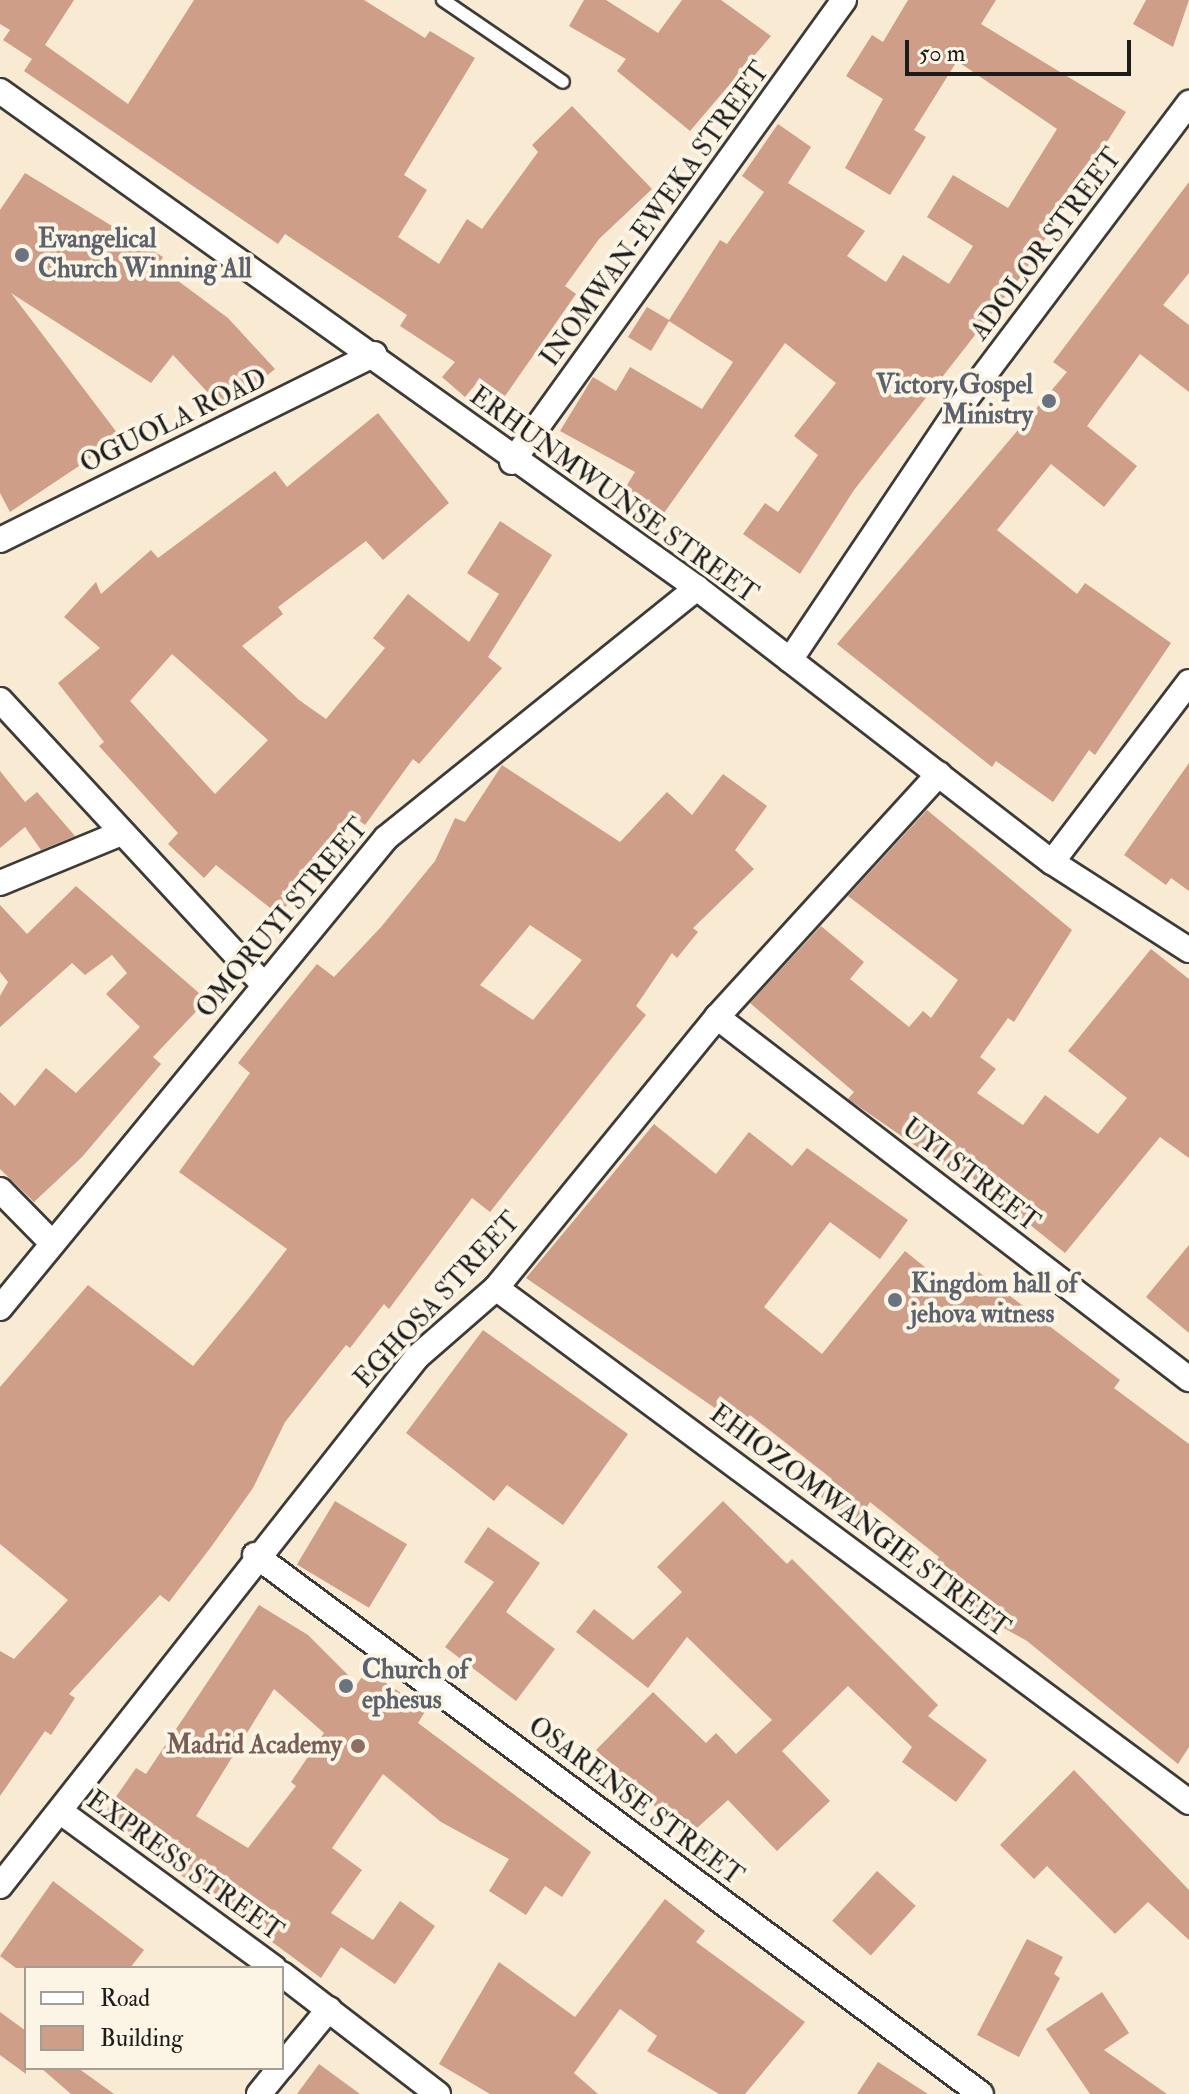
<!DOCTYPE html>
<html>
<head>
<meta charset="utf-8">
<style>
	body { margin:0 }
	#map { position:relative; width:1189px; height:2094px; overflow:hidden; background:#f8ead3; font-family:"IM FELL Double Pica",serif }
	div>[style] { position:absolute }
	.building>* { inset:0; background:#ce9e89; transform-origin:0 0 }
	.roads { filter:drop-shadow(2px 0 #3d3b37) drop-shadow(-2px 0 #3d3b37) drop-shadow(0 2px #3d3b37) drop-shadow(0 -2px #3d3b37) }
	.lane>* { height:12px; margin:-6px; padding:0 6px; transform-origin:6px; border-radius:6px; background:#fff }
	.street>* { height:24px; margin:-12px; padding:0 12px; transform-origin:12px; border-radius:12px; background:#fff }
	.dots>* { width:22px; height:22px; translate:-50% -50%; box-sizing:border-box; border:4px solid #fcf5e5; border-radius:50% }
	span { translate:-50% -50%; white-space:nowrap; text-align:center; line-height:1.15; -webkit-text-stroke:8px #fcf5e5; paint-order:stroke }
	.street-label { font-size:26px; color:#1c1c1c }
	.worship-label { font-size:26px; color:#5b616d; font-weight:700 }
	.left { translate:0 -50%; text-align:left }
	.right { translate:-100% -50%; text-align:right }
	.education-label { font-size:26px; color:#785e54; font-weight:700 }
	.legend { position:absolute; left:24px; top:1966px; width:260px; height:104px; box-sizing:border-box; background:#fcf5e5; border:2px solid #a29e95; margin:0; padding:10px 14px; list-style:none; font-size:24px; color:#1c1c1c }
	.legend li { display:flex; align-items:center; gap:16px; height:40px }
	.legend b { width:40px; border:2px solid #a29e95 }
	.scale { position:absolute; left:905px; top:40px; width:226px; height:36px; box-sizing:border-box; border:4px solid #1c1c1c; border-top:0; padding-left:10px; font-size:24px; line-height:28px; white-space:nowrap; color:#1c1c1c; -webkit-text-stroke:6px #fcf5e5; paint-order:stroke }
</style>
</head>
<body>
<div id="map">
	<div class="building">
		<i style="clip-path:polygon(0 0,74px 0,45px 45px,128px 104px,194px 0,364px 0,425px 38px,430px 31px,475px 58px,404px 175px,427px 190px,398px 237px,439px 264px,467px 219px,482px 229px,538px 152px,532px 145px,572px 106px,652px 189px,599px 239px,565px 286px,576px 294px,505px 396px,480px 379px,465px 397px,442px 377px,455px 362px,400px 326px,407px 315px,285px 234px,278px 244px,24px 71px,32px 59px,3px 40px,10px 30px,0 24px)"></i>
		<i style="clip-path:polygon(584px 0,606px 0,658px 33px,682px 0,721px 0,771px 36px,690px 131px,617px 71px,626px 59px,569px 26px)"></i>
		<i style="clip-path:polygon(908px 0,996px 0,981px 24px,1126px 112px,1022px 275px,854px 490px,800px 574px,743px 534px,765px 503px,778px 512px,818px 455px,794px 436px,836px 383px,785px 343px,664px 513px,624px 490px,635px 472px,560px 431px,593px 377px,616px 391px,630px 367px,702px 409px,733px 362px,669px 321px,651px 351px,628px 337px,647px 307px,669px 320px,720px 240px,727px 244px,764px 192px,742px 176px,778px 124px,811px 147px,788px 183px,865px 231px,847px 256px,886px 282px,903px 255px,949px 284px,973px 246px,927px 217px,953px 175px,1008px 208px,1057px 129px,957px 61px,914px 130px,926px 137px,890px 195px,845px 168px,883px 99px,846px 76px,872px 35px,883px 42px)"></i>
		<i style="clip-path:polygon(1146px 0,1189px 0,1173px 47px,1133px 24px)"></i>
		<i style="clip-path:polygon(25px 173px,163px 257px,158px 266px,228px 318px,275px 369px,224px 410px,173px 355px,151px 383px,11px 293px,121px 438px,10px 512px,0 493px,0 210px)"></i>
		<i style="clip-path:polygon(1189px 182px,1189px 273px,1163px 305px,1189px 325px,1189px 392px,1140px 354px,1087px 426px,1137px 466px,1104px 507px,1051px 464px,997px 530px,1077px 594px,1085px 583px,1171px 643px,1095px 755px,1089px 750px,1053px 802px,996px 761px,992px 767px,837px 644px,1067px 372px,1053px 362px)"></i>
		<i style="clip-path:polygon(evenodd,378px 413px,449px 503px,383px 560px,366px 541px,278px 607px,283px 614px,242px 646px,299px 700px,326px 719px,385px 648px,373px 638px,408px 594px,469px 642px,499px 594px,467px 573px,500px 521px,552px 555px,488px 657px,502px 668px,419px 764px,413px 759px,365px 825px,356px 818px,279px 915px,216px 865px,204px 878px,168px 844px,178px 833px,99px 746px,104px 742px,58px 683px,100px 648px,64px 617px,96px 582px,101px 594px,151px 550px,158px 558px,275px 471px,287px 487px,378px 413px,172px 654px,268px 740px,215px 794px,130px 701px,172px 654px)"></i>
		<i style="clip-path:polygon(1189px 763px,1189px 891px,1171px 878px,1166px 885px,1124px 855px)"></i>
		<i style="clip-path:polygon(evenodd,502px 765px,620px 842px,667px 792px,692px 815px,723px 774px,767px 806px,735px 850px,754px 869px,693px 928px,698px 932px,677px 958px,672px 953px,636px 1006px,646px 1015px,490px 1212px,472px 1198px,389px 1309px,384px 1304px,350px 1348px,346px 1345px,285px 1422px,253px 1488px,211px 1547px,169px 1602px,160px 1595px,69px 1694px,75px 1698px,51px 1735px,45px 1731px,0 1796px,0 1651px,14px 1659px,68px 1600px,0 1544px,0 1387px,88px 1285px,193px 1366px,249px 1298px,287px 1249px,179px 1172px,250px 1073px,238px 1063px,274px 1017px,317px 964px,334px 977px,381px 927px,435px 861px,455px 818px,465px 822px,502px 765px,530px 925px,582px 960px,533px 1020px,480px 985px,530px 925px)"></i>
		<i style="clip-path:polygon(0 771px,25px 802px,37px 792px,75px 836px,41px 850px,25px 827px,0 848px)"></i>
		<i style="clip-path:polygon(927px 810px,1072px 930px,1014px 1022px,1008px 1018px,980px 1057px,996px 1069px,977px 1093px,1023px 1125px,1045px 1095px,1098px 1134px,1127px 1098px,1068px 1051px,1151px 949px,1189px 979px,1189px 1158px,1160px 1137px,1065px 1253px,966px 1173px,962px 1178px,848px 1099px,854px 1092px,750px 1003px,821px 926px,864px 962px,850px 979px,909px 1027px,923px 1011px,931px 1018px,958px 980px,848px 896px)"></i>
		<i style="clip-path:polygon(76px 886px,207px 1000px,153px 1057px,161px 1064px,82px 1157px,34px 1202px,0 1169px,0 1092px,15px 1106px,46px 1068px,76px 1093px,140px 1027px,106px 994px,127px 973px,112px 955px,85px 975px,72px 963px,0 1027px,0 996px,8px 982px,0 972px,0 905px,27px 934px)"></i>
		<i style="clip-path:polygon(654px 1124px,716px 1174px,749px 1132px,792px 1166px,807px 1148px,908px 1220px,880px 1259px,830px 1222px,764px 1307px,822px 1354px,905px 1251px,958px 1294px,976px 1270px,1120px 1380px,1114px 1388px,1189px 1444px,1189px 1747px,1178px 1764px,1027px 1641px,941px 1593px,952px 1576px,935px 1564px,939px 1557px,870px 1502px,858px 1521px,821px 1497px,832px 1479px,750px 1415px,741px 1426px,526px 1278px)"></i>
		<i style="clip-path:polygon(1189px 1245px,1189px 1333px,1146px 1297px)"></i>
		<i style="clip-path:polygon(483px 1330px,628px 1434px,563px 1525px,507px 1485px,494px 1501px,406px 1433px)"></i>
		<i style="left:335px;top:1501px;width:84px;height:74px;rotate:31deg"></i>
		<i style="clip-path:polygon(723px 1501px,787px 1564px,792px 1559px,938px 1705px,928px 1716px,987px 1760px,956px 1802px,902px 1762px,912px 1747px,848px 1686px,782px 1751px,830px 1801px,777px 1851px,728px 1800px,687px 1837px,596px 1750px,653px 1692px,706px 1743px,716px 1733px,736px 1754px,772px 1720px,687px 1637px,648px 1688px,576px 1632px,594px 1609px,633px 1640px,682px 1592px,657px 1567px)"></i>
		<i style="clip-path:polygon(488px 1527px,540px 1563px,506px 1612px,555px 1649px,516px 1701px,445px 1647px,494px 1582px,464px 1562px)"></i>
		<i style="clip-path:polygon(evenodd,259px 1605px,308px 1635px,357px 1684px,367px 1670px,426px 1710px,418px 1723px,591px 1852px,562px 1897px,545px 1886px,526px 1915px,489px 1891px,509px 1859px,441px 1822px,383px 1774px,332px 1848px,362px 1870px,331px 1913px,373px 1940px,400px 1901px,435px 1926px,395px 1984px,341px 1947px,321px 1978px,102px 1817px,136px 1768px,146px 1774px,259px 1605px,274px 1689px,324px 1733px,291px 1782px,296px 1786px,248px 1848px,196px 1816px,274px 1689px)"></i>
		<i style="clip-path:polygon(1074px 1770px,1189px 1890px,1189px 1940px,1148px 1902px,1115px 1934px,1047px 1866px,1034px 1879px,1000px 1845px)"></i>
		<i style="left:877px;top:1871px;width:52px;height:67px;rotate:42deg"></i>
		<i style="clip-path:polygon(53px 1881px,144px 1950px,130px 1968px,16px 1968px,0 1956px)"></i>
		<i style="clip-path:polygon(665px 1899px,705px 1931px,696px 1942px,805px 2022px,745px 2094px,719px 2094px,647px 2051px,657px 2036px,620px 2009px,574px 2073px,598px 2094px,490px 2094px,439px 2064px,499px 1962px,575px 2017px)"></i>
		<i style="clip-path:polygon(1027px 1939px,1063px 1957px,1054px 1974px,1060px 1978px,1019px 2057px,977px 2035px)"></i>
		<i style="clip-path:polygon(1102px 1992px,1129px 2033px,1104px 2050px,1167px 2094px,1090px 2094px,1046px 2029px)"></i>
		<i style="clip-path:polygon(0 2012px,26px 2031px,26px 2074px,0 2055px)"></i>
		<i style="clip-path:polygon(878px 2062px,928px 2094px,857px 2094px)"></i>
		<i style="clip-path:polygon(319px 2064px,360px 2094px,297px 2094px)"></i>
		<i style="clip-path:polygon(41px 2068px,78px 2068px,114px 2094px,71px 2094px)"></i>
	</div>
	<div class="roads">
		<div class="lane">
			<i style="left:443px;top:0;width:145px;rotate:34.3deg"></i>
		</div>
		<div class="street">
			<i style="left:0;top:91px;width:856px;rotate:35.49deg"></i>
			<i style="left:697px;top:588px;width:448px;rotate:37.7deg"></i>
			<i style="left:1052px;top:862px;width:163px;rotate:32.7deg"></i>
			<i style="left:512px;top:462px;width:569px;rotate:-54.3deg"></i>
			<i style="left:0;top:540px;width:418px;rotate:-26.4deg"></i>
			<i style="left:790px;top:660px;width:295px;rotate:-56.2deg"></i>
			<i style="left:954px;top:415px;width:391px;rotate:-53deg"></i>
			<i style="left:0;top:700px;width:388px;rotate:47.2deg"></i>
			<i style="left:1052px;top:862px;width:226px;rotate:-52.7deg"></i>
			<i style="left:0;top:883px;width:129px;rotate:-22.4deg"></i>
			<i style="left:717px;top:1017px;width:595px;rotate:37.49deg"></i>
			<i style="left:0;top:1190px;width:74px;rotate:45.5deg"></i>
			<i style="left:496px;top:1288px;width:863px;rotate:36.56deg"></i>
			<i style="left:0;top:1308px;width:608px;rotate:-50.6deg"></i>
			<i style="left:386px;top:838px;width:399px;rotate:-38.8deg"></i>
			<i style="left:255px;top:1555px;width:904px;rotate:36.59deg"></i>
			<i style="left:61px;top:1812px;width:264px;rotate:36.2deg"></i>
			<i style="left:0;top:1886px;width:674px;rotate:-51.75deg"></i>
			<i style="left:417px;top:1357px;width:105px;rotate:-41.1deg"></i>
			<i style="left:496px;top:1288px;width:350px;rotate:-50.8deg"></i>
			<i style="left:717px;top:1017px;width:329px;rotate:-47.6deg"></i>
			<i style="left:282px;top:1974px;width:197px;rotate:37.6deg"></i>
			<i style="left:282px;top:2066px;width:74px;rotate:-50.5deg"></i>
			<i style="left:259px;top:2094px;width:33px;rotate:-51deg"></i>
		</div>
	</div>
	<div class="dots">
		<i style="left:22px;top:255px;background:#6b7280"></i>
		<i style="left:1049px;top:401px;background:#6b7280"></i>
		<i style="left:895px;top:1300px;background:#6b7280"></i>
		<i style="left:346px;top:1686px;background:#6b7280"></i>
		<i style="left:358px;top:1746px;background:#8d6e63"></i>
	</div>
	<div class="street-label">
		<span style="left:656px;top:215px;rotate:-54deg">INOMWAN-EWEKA STREET</span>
		<span style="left:1047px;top:245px;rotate:-53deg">ADOLOR STREET</span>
		<span style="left:174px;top:422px;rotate:-26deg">OGUOLA ROAD</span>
		<span style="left:613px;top:496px;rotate:36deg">ERHUNMWUNSE STREET</span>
		<span style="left:283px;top:919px;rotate:-50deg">OMORUYI STREET</span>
		<span style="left:970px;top:1176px;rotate:38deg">UYI STREET</span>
		<span style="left:438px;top:1301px;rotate:-47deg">EGHOSA STREET</span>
		<span style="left:859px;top:1522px;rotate:37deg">EHIOZOMWANGIE STREET</span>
		<span style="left:635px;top:1802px;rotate:37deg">OSARENSE STREET</span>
		<span style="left:184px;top:1867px;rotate:36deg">EXPRESS STREET</span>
	</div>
	<div class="worship-label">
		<span class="left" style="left:38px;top:255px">Evangelical<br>Church Winning All</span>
		<span class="right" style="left:1033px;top:401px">Victory Gospel<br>Ministry</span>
		<span class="left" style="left:911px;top:1300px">Kingdom hall of<br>jehova witness</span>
		<span class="left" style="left:362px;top:1686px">Church of<br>ephesus</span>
	</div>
	<div class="education-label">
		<span class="right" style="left:342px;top:1746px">Madrid Academy</span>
	</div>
	<ul class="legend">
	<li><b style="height:10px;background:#fff"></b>Road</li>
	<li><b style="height:22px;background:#ce9e89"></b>Building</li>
	</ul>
	<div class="scale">50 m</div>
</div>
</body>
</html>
